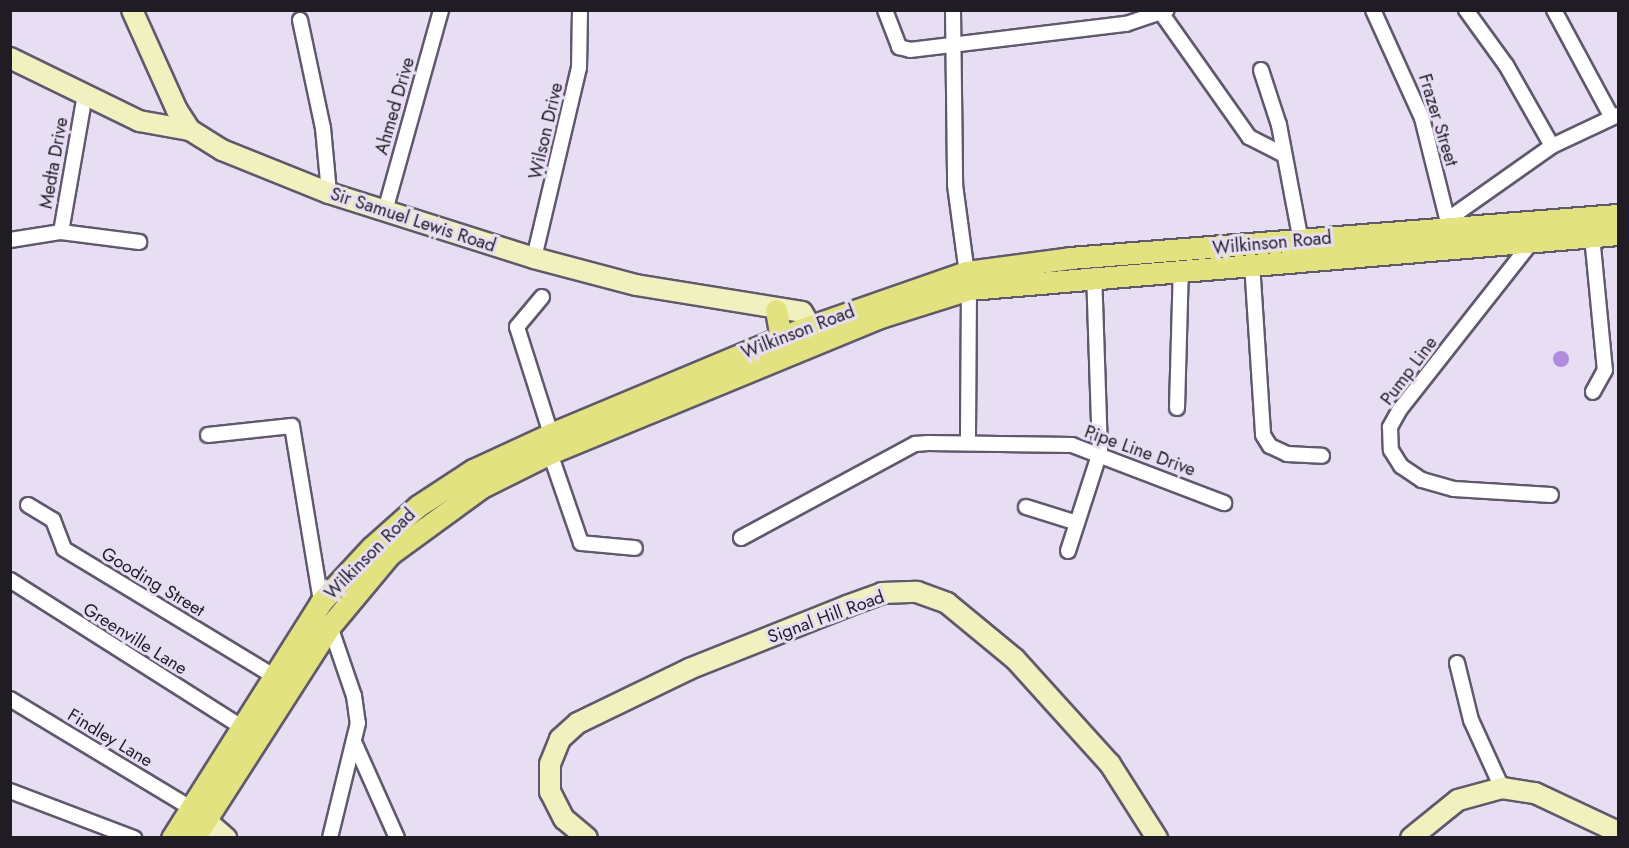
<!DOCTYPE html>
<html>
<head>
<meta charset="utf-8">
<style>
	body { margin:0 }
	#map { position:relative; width:1629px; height:848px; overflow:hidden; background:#e7def4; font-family:Jost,sans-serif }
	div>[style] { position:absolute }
	.water>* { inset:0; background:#b08cdf }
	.round { border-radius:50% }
	.roads { filter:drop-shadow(2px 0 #60596c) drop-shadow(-2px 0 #60596c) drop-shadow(0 2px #60596c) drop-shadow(0 -2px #60596c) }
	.street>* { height:14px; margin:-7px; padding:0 7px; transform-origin:7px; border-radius:7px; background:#fff }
	.secondary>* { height:20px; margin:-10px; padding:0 10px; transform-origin:10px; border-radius:10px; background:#f1f0bf }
	.primary>* { height:21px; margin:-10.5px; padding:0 10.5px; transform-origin:10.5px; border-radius:10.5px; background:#e3e280 }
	span { translate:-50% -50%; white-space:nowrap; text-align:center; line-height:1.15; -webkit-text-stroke:6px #e7def4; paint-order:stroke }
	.street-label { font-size:18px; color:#201c24 }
	.frame { position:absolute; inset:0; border:12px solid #201c24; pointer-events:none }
</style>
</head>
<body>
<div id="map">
	<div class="water">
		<i class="round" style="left:1553px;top:351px;width:16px;height:16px"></i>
	</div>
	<div class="roads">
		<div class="street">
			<i style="left:885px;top:10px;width:40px;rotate:69deg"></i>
			<i style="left:899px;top:47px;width:11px;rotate:15deg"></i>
			<i style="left:910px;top:50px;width:218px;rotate:-6.9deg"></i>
			<i style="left:1126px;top:24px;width:43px;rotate:-18.9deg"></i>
			<i style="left:953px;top:10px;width:175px;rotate:89.3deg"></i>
			<i style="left:955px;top:185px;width:105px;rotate:82.3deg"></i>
			<i style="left:969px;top:289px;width:152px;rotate:90.4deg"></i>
			<i style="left:1373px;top:10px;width:119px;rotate:65.6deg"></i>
			<i style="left:1422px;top:118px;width:120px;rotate:76deg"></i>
			<i style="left:1466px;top:10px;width:68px;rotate:54deg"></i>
			<i style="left:1506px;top:65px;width:93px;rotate:60.4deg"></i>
			<i style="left:1554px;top:10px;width:120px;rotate:61.7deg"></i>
			<i style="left:1162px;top:14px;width:151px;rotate:54.7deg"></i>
			<i style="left:1249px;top:137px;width:38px;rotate:27deg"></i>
			<i style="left:300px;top:20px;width:110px;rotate:78deg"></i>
			<i style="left:323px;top:128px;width:65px;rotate:84.7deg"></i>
			<i style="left:1261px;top:70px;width:58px;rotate:71.9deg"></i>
			<i style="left:1279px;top:125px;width:118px;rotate:79.3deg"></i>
			<i style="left:385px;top:211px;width:209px;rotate:-74.4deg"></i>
			<i style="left:1447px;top:220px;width:128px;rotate:-35.2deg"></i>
			<i style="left:1552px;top:146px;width:73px;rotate:-25.2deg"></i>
			<i style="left:61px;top:232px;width:139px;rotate:-80.1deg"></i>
			<i style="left:1592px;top:236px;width:135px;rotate:84.5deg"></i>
			<i style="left:1605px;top:370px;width:25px;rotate:119deg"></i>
			<i style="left:1534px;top:239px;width:216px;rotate:128.2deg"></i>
			<i style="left:1400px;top:409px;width:21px;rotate:119deg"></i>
			<i style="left:1390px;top:427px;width:23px;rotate:88deg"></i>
			<i style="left:1391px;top:450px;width:19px;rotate:58deg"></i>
			<i style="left:1401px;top:466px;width:25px;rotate:34deg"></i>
			<i style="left:1422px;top:480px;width:33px;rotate:16deg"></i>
			<i style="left:1454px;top:489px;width:97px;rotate:3.5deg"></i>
			<i style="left:10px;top:240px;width:52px;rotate:-8.9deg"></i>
			<i style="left:61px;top:232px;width:79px;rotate:7.3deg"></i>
			<i style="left:534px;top:258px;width:195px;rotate:-76.7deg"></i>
			<i style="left:579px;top:68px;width:58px;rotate:-89deg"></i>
			<i style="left:1252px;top:263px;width:172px;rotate:86.3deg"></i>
			<i style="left:1263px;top:435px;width:13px;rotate:58deg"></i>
			<i style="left:1270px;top:446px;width:19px;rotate:25deg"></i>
			<i style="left:1287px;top:454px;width:35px;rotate:3deg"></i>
			<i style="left:542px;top:297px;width:39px;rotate:130deg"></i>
			<i style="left:517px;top:327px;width:112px;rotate:72.4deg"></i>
			<i style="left:1177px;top:408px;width:139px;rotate:-88.4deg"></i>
			<i style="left:208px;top:435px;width:84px;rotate:-6.1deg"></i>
			<i style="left:292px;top:426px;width:178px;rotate:80.6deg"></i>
			<i style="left:550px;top:453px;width:95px;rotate:71deg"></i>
			<i style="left:581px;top:543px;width:54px;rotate:5.3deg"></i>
			<i style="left:28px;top:505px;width:29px;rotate:31deg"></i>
			<i style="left:53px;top:520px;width:31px;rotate:69deg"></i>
			<i style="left:64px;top:549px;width:247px;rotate:31.2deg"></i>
			<i style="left:1026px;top:507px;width:53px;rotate:17.4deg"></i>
			<i style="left:741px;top:538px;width:198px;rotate:-28.4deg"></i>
			<i style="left:915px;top:444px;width:13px;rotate:-4deg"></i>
			<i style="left:928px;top:443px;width:144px;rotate:0.8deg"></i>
			<i style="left:1072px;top:445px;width:163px;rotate:20.9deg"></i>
			<i style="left:1068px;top:551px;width:104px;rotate:-72.1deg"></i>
			<i style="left:1100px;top:452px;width:177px;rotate:-91.9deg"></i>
			<i style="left:10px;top:580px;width:275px;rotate:32.4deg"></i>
			<i style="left:330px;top:626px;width:74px;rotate:71.1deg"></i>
			<i style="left:354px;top:696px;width:27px;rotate:82deg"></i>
			<i style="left:358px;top:723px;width:118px;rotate:103.7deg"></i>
			<i style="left:1457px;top:663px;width:59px;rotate:76.2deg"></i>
			<i style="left:1471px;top:720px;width:75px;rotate:65.5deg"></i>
			<i style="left:10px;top:699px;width:211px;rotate:31.1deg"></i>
			<i style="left:355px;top:744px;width:103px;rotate:65.9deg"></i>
			<i style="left:10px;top:791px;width:133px;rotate:20.8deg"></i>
		</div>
		<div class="secondary">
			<i style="left:132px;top:10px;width:110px;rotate:65.8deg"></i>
			<i style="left:177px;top:110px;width:24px;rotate:57deg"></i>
			<i style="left:190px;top:130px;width:38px;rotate:32deg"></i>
			<i style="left:222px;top:150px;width:115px;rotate:21.9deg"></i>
			<i style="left:329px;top:193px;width:215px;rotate:17.6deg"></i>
			<i style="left:534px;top:258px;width:106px;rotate:14.8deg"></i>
			<i style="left:636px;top:285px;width:168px;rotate:9.2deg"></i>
			<i style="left:802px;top:312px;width:31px;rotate:59deg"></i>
			<i style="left:10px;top:58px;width:144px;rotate:26deg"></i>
			<i style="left:139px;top:121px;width:52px;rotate:10deg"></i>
			<i style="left:194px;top:810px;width:43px;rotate:41.2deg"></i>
			<i style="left:587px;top:838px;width:30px;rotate:-140deg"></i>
			<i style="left:564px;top:819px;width:30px;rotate:-117deg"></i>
			<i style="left:550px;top:792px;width:28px;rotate:-90deg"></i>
			<i style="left:550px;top:764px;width:27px;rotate:-68deg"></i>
			<i style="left:560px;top:739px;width:24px;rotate:-42deg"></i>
			<i style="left:578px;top:723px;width:123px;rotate:-25.9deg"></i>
			<i style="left:689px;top:669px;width:170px;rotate:-21.7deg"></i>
			<i style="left:847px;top:606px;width:37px;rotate:-20deg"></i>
			<i style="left:882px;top:593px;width:35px;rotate:-2deg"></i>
			<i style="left:917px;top:592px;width:32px;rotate:20deg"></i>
			<i style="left:947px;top:603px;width:88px;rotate:39.5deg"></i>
			<i style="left:1015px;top:659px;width:142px;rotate:47.9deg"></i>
			<i style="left:1110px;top:764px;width:88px;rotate:57.6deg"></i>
			<i style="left:1411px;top:838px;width:60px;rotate:-39deg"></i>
			<i style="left:1458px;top:800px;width:46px;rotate:-15.3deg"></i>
			<i style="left:1502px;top:788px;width:33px;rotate:9deg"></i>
			<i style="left:1535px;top:793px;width:92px;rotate:25.2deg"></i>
		</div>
		<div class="primary">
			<i style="left:776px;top:310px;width:27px;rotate:80deg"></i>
			<i style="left:172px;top:838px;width:279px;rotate:-57.7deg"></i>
			<i style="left:321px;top:602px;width:75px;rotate:-47.2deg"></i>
			<i style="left:372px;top:547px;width:62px;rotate:-41.7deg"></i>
			<i style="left:418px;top:506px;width:66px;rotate:-33.2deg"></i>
			<i style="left:473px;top:470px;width:86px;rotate:-24.8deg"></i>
			<i style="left:551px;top:434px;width:270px;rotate:-22.7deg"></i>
			<i style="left:800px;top:330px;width:177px;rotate:-19.2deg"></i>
			<i style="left:967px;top:272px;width:104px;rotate:-7.7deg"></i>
			<i style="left:1070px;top:258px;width:550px;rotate:-4.49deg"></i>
			<i style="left:194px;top:838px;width:252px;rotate:-57.3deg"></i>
			<i style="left:330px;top:626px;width:94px;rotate:-50.2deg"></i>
			<i style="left:390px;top:554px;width:114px;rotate:-36.1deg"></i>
			<i style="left:482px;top:487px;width:76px;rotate:-26.6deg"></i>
			<i style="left:550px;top:453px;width:357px;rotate:-22.4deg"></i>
			<i style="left:880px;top:317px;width:93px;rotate:-17.5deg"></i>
			<i style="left:969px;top:289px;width:651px;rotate:-4.84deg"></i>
		</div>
	</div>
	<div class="street-label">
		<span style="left:395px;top:106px;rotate:-74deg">Ahmed Drive</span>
		<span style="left:1438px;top:120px;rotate:73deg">Frazer Street</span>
		<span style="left:546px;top:131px;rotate:-77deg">Wilson Drive</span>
		<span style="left:54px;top:163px;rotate:-80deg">Medta Drive</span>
		<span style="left:413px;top:220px;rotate:18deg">Sir Samuel Lewis Road</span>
		<span style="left:1272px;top:243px;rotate:-5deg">Wilkinson Road</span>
		<span style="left:798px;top:332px;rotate:-21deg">Wilkinson Road</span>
		<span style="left:1409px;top:371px;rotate:-53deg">Pump Line</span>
		<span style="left:1140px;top:451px;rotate:20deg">Pipe Line Drive</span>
		<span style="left:370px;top:554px;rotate:-45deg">Wilkinson Road</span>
		<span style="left:153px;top:582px;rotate:31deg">Gooding Street</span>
		<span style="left:826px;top:617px;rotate:-20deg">Signal Hill Road</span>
		<span style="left:135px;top:639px;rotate:32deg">Greenville Lane</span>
		<span style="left:110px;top:738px;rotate:31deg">Findley Lane</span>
	</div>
	<div class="frame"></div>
</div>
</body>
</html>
